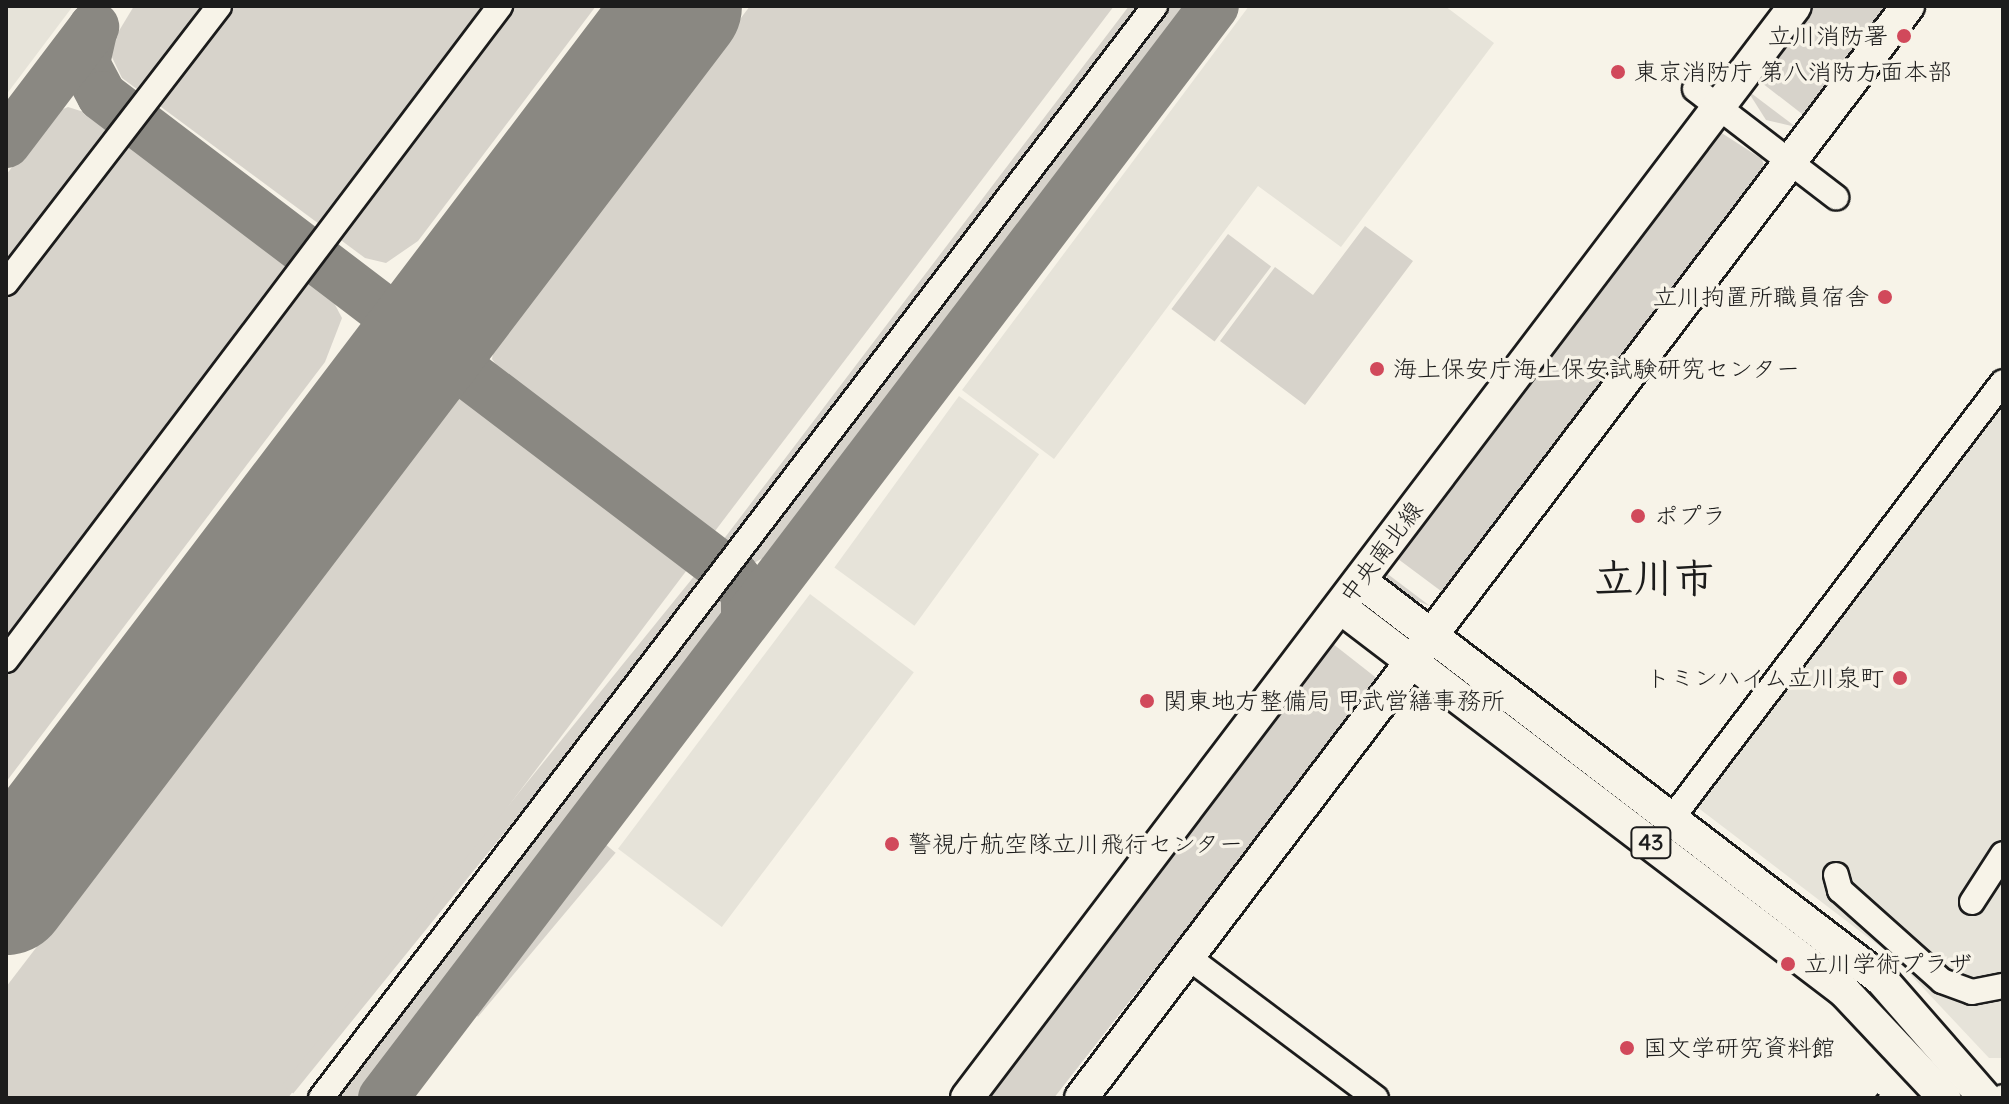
<!DOCTYPE html>
<html>
<head>
<meta charset="utf-8">
<style>
	body { margin:0 }
	#map { position:relative; width:2009px; height:1104px; overflow:hidden; background:#f7f3e8; font-family:Delius,"Klee One",sans-serif }
	div>[style] { position:absolute }
	.built>* { inset:0; background:#e6e3d9; transform-origin:0 0 }
	.green>* { inset:0; background:#d7d3cb; transform-origin:0 0 }
	.taxiway>* { height:50px; margin:-25px; padding:0 25px; transform-origin:25px; border-radius:25px; background:#8a8882 }
	.runway>* { height:124px; margin:-62px; padding:0 62px; transform-origin:62px; border-radius:62px; background:#8a8882 }
	.path>* { height:3px; margin-top:-1.5px; transform-origin:0; background:repeating-linear-gradient(90deg,#1c1c1c 0 6px,transparent 0 12px) }
	.roads { filter:drop-shadow(2px 0 #1c1c1c) drop-shadow(-2px 0 #1c1c1c) drop-shadow(0 2px #1c1c1c) drop-shadow(0 -2px #1c1c1c) }
	.minor>* { height:24px; margin:-12px; padding:0 12px; transform-origin:12px; border-radius:12px; background:#f7f3e8 }
	.major>* { height:32px; margin:-16px; padding:0 16px; transform-origin:16px; border-radius:16px; background:#f7f3e8 }
	.dots>* { width:22px; height:22px; translate:-50% -50%; box-sizing:border-box; border:4px solid #f7f3e8; border-radius:50% }
	span { translate:-50% -50%; white-space:nowrap; text-align:center; line-height:1.15; -webkit-text-stroke:7px #f7f3e8; paint-order:stroke }
	.shield-label span { padding:2px 6px; background:#f7f3e8; border:2px solid; border-radius:6px; -webkit-text-stroke-width:0 }
	.shield-label { font-size:22px; color:#1c1c1c; font-weight:700 }
	.poi-label { font-size:24px; color:#1c1c1c }
	.right { translate:-100% -50%; text-align:right }
	.left { translate:0 -50%; text-align:left }
	.street-label { font-size:24px; color:#1c1c1c }
	.town-label { font-size:40px; color:#1c1c1c; font-weight:700 }
	.frame { position:absolute; inset:0; border:8px solid #1c1c1c; pointer-events:none }
</style>
</head>
<body>
<div id="map">
	<div class="built">
		<i style="clip-path:polygon(6px 6px,73px 6px,6px 95px)"></i>
		<i style="clip-path:polygon(1249px 6px,1445px 6px,1494px 43px,1341px 247px,1258px 186px,1054px 459px,962px 390px)"></i>
		<i style="clip-path:polygon(2003px 370px,2003px 1058px,1989px 1058px,1895px 958px,1680px 794px)"></i>
		<i style="left:959px;top:396px;width:99px;height:212px;rotate:36deg"></i>
		<i style="left:810px;top:594px;width:130px;height:319px;rotate:37deg"></i>
	</div>
	<div class="green">
		<i style="clip-path:polygon(134px 6px,596px 6px,418px 241px,386px 263px,365px 258px,122px 78px,108px 49px)"></i>
		<i style="clip-path:polygon(750px 6px,1114px 6px,712px 535px,508px 382px,492px 359px,495px 343px)"></i>
		<i style="clip-path:polygon(1129px 6px,1144px 6px,732px 551px,720px 544px)"></i>
		<i style="clip-path:polygon(1157px 6px,1190px 6px,774px 552px,752px 564px,739px 558px)"></i>
		<i style="clip-path:polygon(1807px 6px,1893px 6px,1806px 117px,1753px 76px)"></i>
		<i style="left:1204px;top:30px;width:16px;height:78px;rotate:38deg"></i>
		<i style="clip-path:polygon(1747px 90px,1796px 127px,1766px 120px)"></i>
		<i style="left:1145px;top:106px;width:18px;height:77px;rotate:38deg"></i>
		<i style="clip-path:polygon(68px 107px,87px 113px,332px 299px,342px 318px,325px 362px,6px 782px,6px 175px,53px 113px)"></i>
		<i style="clip-path:polygon(1717px 130px,1762px 159px,1765px 170px,1445px 594px,1390px 553px)"></i>
		<i style="left:1091px;top:181px;width:14px;height:77px;rotate:39deg"></i>
		<i style="clip-path:polygon(1365px 226px,1413px 261px,1305px 405px,1220px 341px,1275px 267px,1313px 295px)"></i>
		<i style="left:1228px;top:234px;width:54px;height:94px;rotate:37deg"></i>
		<i style="left:1034px;top:255px;width:16px;height:76px;rotate:38deg"></i>
		<i style="left:976px;top:331px;width:16px;height:64px;rotate:40deg"></i>
		<i style="clip-path:polygon(461px 393px,485px 399px,696px 558px,288px 1098px,6px 1098px,6px 987px)"></i>
		<i style="left:704px;top:564px;width:14px;height:670px;rotate:39deg"></i>
		<i style="clip-path:polygon(1381px 569px,1430px 606px,1398px 593px)"></i>
		<i style="clip-path:polygon(721px 578px,734px 593px,730px 613px,362px 1098px,326px 1098px)"></i>
		<i style="left:1328px;top:640px;width:66px;height:576px;rotate:38deg"></i>
		<i style="left:598px;top:838px;width:23px;height:214px;rotate:40deg"></i>
	</div>
	<div class="taxiway">
		<i style="left:93px;top:28px;width:37px;rotate:103deg"></i>
		<i style="left:85px;top:64px;width:36px;rotate:62deg"></i>
		<i style="left:102px;top:96px;width:795px;rotate:37.23deg"></i>
		<i style="left:735px;top:577px;width:21px;rotate:59deg"></i>
		<i style="left:746px;top:595px;width:23px;rotate:90deg"></i>
		<i style="left:6px;top:143px;width:146px;rotate:-52.8deg"></i>
		<i style="left:383px;top:1098px;width:1372px;rotate:-52.73deg"></i>
	</div>
	<div class="runway">
		<i style="left:6px;top:893px;width:1114px;rotate:-52.77deg"></i>
	</div>
	<div class="path">
		<i style="left:1875px;top:1098px;width:6px;rotate:-51deg"></i>
	</div>
	<div class="roads">
		<div class="minor">
			<i style="left:1695px;top:89px;width:178px;rotate:37.5deg"></i>
			<i style="left:6px;top:283px;width:349px;rotate:-52.4deg"></i>
			<i style="left:6px;top:660px;width:820px;rotate:-52.93deg"></i>
			<i style="left:1672px;top:818px;width:547px;rotate:-52.8deg"></i>
			<i style="left:1836px;top:875px;width:16px;rotate:75deg"></i>
			<i style="left:1840px;top:890px;width:137px;rotate:41.7deg"></i>
			<i style="left:1942px;top:981px;width:32px;rotate:20deg"></i>
			<i style="left:1972px;top:992px;width:32px;rotate:-11deg"></i>
			<i style="left:1972px;top:902px;width:57px;rotate:-57.1deg"></i>
			<i style="left:1188px;top:957px;width:235px;rotate:36.9deg"></i>
			<i style="left:321px;top:1098px;width:1374px;rotate:-52.63deg"></i>
			<i style="left:2002px;top:1098px;width:1px;rotate:-45deg"></i>
		</div>
		<div class="major">
			<i style="left:1360px;top:581px;width:657px;rotate:37.39deg"></i>
			<i style="left:1882px;top:980px;width:157px;rotate:48.9deg"></i>
			<i style="left:1340px;top:607px;width:634px;rotate:37.3deg"></i>
			<i style="left:1844px;top:991px;width:147px;rotate:46.7deg"></i>
			<i style="left:967px;top:1098px;width:1370px;rotate:-52.83deg"></i>
			<i style="left:1081px;top:1098px;width:1370px;rotate:-52.86deg"></i>
		</div>
	</div>
	<div class="dots">
		<i style="left:1904px;top:36px;background:#d1495b"></i>
		<i style="left:1618px;top:72px;background:#d1495b"></i>
		<i style="left:1885px;top:297px;background:#d1495b"></i>
		<i style="left:1377px;top:369px;background:#d1495b"></i>
		<i style="left:1638px;top:516px;background:#d1495b"></i>
		<i style="left:1900px;top:678px;background:#d1495b"></i>
		<i style="left:1147px;top:701px;background:#d1495b"></i>
		<i style="left:892px;top:844px;background:#d1495b"></i>
		<i style="left:1788px;top:964px;background:#d1495b"></i>
		<i style="left:1627px;top:1048px;background:#d1495b"></i>
	</div>
	<div class="shield-label">
		<span style="left:1651px;top:843px">43</span>
	</div>
	<div class="poi-label">
		<span class="right" style="left:1888px;top:36px">立川消防署</span>
		<span class="left" style="left:1634px;top:72px">東京消防庁 第八消防方面本部</span>
		<span class="right" style="left:1869px;top:297px">立川拘置所職員宿舎</span>
		<span class="left" style="left:1393px;top:369px">海上保安庁海上保安試験研究センター</span>
		<span class="left" style="left:1654px;top:516px">ポプラ</span>
		<span class="right" style="left:1884px;top:678px">トミンハイム立川泉町</span>
		<span class="left" style="left:1163px;top:701px">関東地方整備局 甲武営繕事務所</span>
		<span class="left" style="left:908px;top:844px">警視庁航空隊立川飛行センター</span>
		<span class="left" style="left:1804px;top:964px">立川学術プラザ</span>
		<span class="left" style="left:1643px;top:1048px">国文学研究資料館</span>
	</div>
	<div class="street-label">
		<span style="left:1381px;top:552px;rotate:-53deg">中央南北線</span>
	</div>
	<div class="town-label">
		<span style="left:1654px;top:578px">立川市</span>
	</div>
	<div class="frame"></div>
</div>
</body>
</html>
